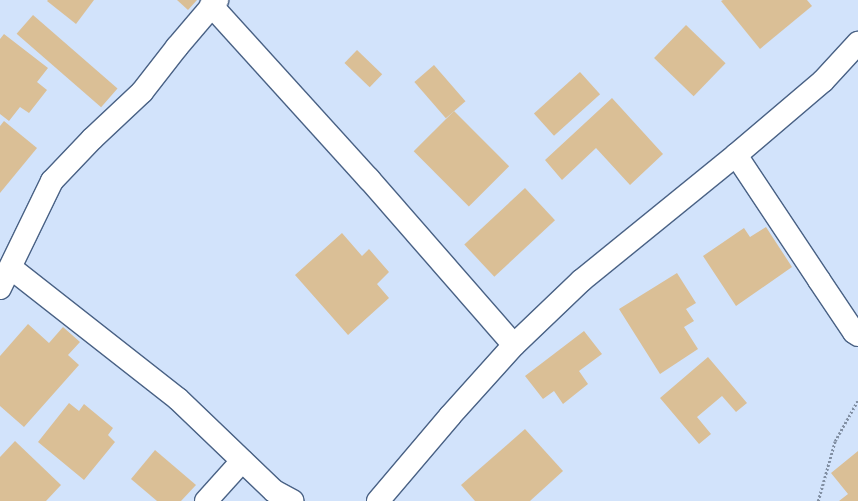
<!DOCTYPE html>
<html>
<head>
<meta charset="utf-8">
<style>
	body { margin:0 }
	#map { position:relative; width:858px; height:501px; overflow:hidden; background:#d2e3fb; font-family:Commissioner,sans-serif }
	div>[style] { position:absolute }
	.building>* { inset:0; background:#dabf96; transform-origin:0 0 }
	.path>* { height:2.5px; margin-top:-1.25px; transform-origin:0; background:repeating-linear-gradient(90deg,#818fa3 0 2px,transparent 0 4px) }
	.roads { filter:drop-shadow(1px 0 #4a6285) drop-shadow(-1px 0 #4a6285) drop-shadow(0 1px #4a6285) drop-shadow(0 -1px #4a6285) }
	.street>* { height:22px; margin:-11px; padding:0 11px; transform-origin:11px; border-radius:11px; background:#fff }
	span { translate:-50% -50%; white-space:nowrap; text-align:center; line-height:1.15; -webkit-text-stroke:3px #d2e3fb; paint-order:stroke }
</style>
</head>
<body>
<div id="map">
	<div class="building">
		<i style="clip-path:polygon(48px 0,94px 0,76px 24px,47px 1px)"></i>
		<i style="clip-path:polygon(177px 0,197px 0,188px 10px)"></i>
		<i style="clip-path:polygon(723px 0,807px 0,812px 6px,760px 49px,721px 1px)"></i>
		<i style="left:33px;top:15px;width:112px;height:25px;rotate:41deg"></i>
		<i style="left:686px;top:25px;width:55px;height:46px;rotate:44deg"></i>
		<i style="clip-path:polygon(4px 34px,48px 68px,37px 82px,47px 90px,29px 113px,20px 107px,9px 121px,0 114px,0 39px)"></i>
		<i style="left:357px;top:50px;width:35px;height:18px;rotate:44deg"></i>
		<i style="left:434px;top:65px;width:48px;height:26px;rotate:49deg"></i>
		<i style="left:580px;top:72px;width:30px;height:62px;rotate:48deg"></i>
		<i style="clip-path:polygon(612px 98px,663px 154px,630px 185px,596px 148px,562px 180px,545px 160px)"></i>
		<i style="left:454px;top:111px;width:78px;height:57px;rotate:45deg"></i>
		<i style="clip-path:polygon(4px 121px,37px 148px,0 193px,0 126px)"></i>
		<i style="left:525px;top:188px;width:44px;height:83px;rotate:47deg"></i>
		<i style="clip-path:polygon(766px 227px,792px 267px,736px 306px,703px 256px,744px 228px,750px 237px)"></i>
		<i style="clip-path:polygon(342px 233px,362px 256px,369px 249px,389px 272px,377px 284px,389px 298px,348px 335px,295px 275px)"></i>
		<i style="clip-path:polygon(677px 273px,696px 303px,686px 309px,694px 321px,684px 327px,698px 349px,660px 374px,619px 309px)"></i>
		<i style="clip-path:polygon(28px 324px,49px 343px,63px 327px,80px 342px,68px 355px,79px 365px,24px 427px,0 406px,0 356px)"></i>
		<i style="clip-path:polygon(584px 331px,602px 354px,579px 371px,588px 384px,563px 404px,554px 391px,543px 399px,525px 376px)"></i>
		<i style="clip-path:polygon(708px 357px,747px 403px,736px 412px,722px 396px,697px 417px,711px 434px,699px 444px,660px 398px)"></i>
		<i style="clip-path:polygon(69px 403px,79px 411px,84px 404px,113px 428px,108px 435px,115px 442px,84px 480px,38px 442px)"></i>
		<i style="clip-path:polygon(525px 429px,563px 471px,530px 501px,475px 501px,461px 485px)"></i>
		<i style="clip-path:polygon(15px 441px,61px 485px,46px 501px,0 501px,0 457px)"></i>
		<i style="clip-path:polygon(155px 450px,196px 485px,181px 501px,157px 501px,131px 479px)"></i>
		<i style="clip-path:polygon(858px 451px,858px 501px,839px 501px,848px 494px,831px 473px)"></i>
	</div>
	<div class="path">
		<i style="left:818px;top:501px;width:62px;rotate:-74.2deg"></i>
		<i style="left:835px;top:441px;width:47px;rotate:-60.7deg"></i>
	</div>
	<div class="roads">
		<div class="street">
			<i style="left:211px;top:5px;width:235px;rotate:47.8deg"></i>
			<i style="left:369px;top:179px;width:220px;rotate:48.9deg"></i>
			<i style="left:736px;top:155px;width:150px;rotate:56.4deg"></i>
			<i style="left:819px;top:280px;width:63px;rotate:56.1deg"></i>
			<i style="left:854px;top:332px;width:5px;rotate:37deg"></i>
			<i style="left:11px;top:268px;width:212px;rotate:38.1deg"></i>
			<i style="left:178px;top:399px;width:133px;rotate:43.8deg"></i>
			<i style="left:274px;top:491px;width:21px;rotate:28deg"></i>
			<i style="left:0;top:288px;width:119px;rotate:-64.1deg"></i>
			<i style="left:52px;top:181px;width:58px;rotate:-46.4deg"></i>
			<i style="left:92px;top:139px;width:69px;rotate:-43.2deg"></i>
			<i style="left:142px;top:92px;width:57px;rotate:-52.1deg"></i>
			<i style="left:177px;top:47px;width:62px;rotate:-49.6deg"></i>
			<i style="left:206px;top:501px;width:54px;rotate:-48deg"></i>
			<i style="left:378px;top:501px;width:111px;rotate:-49.7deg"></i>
			<i style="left:450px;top:416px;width:96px;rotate:-48deg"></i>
			<i style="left:514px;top:345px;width:94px;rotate:-43.7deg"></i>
			<i style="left:582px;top:280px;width:198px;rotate:-39.1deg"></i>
			<i style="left:736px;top:155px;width:114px;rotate:-40.4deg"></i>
			<i style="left:823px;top:81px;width:52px;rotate:-47.4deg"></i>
		</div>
	</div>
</div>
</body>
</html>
